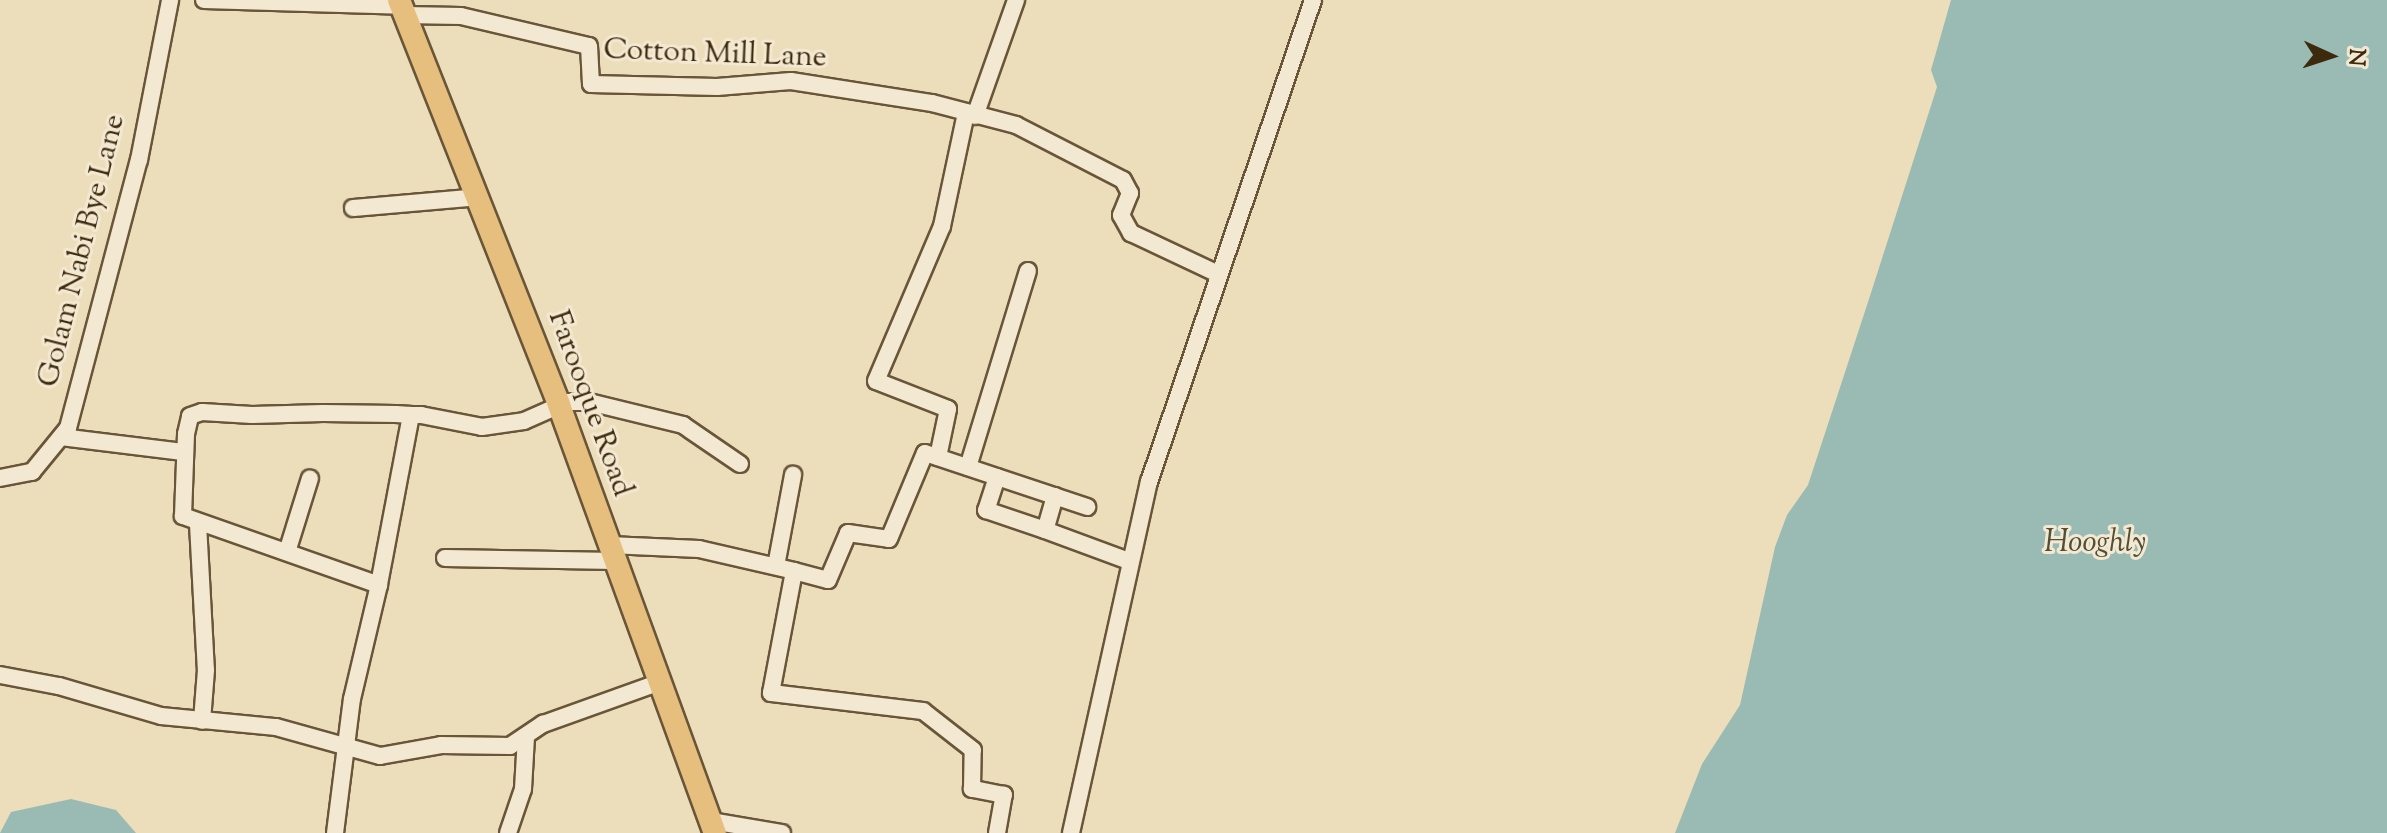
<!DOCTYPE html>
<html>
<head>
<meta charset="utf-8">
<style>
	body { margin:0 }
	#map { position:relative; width:2387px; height:833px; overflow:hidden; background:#ecddbb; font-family:"Sorts Mill Goudy",serif }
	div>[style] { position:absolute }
	.water>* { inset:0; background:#99bbb3 }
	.roads { filter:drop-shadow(2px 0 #695638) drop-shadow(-2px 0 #695638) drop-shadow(0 2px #695638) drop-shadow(0 -2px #695638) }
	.minor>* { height:16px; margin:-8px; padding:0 8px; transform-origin:8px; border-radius:8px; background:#f3e9d3 }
	.major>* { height:22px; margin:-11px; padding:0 11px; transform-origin:11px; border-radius:11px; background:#e6be7e }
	span { translate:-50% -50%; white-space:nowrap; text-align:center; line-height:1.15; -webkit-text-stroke:6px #f3e9d3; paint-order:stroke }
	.street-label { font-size:30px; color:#3d290c }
	.water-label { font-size:32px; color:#544e36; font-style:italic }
	.north { position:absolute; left:2291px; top:16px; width:80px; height:80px; -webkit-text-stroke:6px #f3e9d3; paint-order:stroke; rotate:93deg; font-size:22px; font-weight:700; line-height:32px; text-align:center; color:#3d290c }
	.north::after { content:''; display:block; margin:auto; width:28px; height:36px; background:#3d290c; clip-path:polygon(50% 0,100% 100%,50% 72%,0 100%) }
</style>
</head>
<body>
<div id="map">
	<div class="water">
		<i style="clip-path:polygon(1951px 0,2387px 0,2387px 833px,1675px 833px,1702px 764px,1740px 705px,1775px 547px,1787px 515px,1808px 485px,1869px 299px,1937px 87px,1931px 70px)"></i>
		<i style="clip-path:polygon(71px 799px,116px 810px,136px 833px,0 833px,11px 812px)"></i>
	</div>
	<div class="roads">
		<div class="minor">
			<i style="left:204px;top:0;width:197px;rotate:1.7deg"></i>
			<i style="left:404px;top:15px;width:57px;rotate:1deg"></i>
			<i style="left:461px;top:16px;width:131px;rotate:13.2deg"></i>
			<i style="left:589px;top:46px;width:38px;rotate:87deg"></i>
			<i style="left:591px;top:84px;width:126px;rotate:1.4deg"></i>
			<i style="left:717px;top:87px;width:74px;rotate:-4.6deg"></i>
			<i style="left:791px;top:81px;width:143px;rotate:8.9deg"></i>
			<i style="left:932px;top:103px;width:87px;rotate:14.7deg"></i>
			<i style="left:1016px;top:125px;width:120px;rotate:27.2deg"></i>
			<i style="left:1123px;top:180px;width:15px;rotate:62deg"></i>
			<i style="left:1130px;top:193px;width:24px;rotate:112deg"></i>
			<i style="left:1121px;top:215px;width:21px;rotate:61deg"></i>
			<i style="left:1131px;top:233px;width:96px;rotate:25.2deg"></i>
			<i style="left:975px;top:116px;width:123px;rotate:-70.5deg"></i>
			<i style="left:353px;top:208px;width:125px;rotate:-5deg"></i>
			<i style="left:411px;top:415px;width:173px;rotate:100.7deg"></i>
			<i style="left:379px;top:585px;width:208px;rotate:-160.6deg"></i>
			<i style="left:183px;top:516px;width:82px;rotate:-87.9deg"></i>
			<i style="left:186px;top:434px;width:18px;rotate:-77deg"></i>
			<i style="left:190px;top:416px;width:13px;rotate:-18deg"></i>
			<i style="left:202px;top:412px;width:50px;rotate:3.4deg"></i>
			<i style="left:252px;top:415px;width:71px;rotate:-1.6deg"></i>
			<i style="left:323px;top:413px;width:73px;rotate:0.8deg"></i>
			<i style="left:396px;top:414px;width:15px;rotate:4deg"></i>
			<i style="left:411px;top:415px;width:10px"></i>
			<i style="left:421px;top:415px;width:62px;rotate:11.1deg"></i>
			<i style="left:482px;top:427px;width:42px;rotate:-8.1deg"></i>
			<i style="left:524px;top:421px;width:47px;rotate:-23.8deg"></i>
			<i style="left:567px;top:402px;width:22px"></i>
			<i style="left:589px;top:402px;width:97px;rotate:13.7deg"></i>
			<i style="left:683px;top:425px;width:69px;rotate:34.4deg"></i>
			<i style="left:61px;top:437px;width:123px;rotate:7deg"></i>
			<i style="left:938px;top:457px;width:49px;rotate:-78.2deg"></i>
			<i style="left:948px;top:409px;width:77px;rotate:-158.7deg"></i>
			<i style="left:876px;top:381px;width:168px;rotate:-66.9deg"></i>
			<i style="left:942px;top:226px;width:116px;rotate:-78deg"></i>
			<i style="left:968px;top:467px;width:205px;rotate:-73deg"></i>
			<i style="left:997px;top:477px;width:35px;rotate:108deg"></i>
			<i style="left:986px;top:510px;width:62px;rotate:18.7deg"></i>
			<i style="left:0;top:478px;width:33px;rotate:-11deg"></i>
			<i style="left:32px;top:472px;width:57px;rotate:-50.7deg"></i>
			<i style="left:68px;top:428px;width:277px;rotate:-75.2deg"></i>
			<i style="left:139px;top:160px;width:163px;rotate:-79deg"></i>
			<i style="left:1055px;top:496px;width:35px;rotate:106deg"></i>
			<i style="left:1045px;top:530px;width:90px;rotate:20.3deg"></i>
			<i style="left:198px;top:524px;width:146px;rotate:86.9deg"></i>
			<i style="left:206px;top:670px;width:51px;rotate:94.5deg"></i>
			<i style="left:609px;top:545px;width:90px;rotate:2.5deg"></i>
			<i style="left:699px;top:549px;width:98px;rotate:13deg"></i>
			<i style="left:287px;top:552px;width:77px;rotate:-72.7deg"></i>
			<i style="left:445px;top:558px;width:170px;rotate:1deg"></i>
			<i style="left:776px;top:566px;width:93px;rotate:-79.4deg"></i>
			<i style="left:0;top:675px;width:60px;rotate:10.6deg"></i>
			<i style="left:59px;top:686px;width:106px;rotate:16.4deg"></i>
			<i style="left:161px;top:716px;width:116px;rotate:5.5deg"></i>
			<i style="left:276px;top:727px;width:108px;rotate:15.6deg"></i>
			<i style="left:380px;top:756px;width:62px;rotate:-10.2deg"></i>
			<i style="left:441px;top:745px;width:69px;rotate:0.8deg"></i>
			<i style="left:510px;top:746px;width:40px;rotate:-34deg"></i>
			<i style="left:543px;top:724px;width:124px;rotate:-19.7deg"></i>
			<i style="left:711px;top:821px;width:72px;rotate:9.6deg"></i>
			<i style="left:335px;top:833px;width:135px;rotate:-82.8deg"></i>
			<i style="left:352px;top:699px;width:117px;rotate:-76.7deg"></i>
			<i style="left:508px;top:833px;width:46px;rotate:-71.2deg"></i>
			<i style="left:523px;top:789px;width:52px;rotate:-86.7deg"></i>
			<i style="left:997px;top:833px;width:39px;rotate:-80deg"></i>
			<i style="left:1004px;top:795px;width:33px;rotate:-169deg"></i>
			<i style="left:972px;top:789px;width:39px;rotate:-89deg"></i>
			<i style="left:973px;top:750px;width:63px;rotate:-142deg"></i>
			<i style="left:923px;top:711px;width:153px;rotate:-173.2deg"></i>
			<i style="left:771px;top:693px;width:124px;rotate:-79.3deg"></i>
			<i style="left:794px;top:571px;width:35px;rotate:15deg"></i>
			<i style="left:828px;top:580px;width:51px;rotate:-66.9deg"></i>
			<i style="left:848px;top:533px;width:41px;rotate:8.3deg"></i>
			<i style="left:889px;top:539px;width:93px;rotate:-67.3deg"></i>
			<i style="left:925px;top:453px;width:171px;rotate:18.4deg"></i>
			<i style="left:1071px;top:833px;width:360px;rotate:-77.5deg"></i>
			<i style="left:1149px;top:482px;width:509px;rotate:-71.21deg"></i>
		</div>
		<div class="major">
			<i style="left:399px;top:0;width:435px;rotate:68.4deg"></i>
			<i style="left:559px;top:405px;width:456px;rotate:70deg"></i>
		</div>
	</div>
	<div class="street-label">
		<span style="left:715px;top:55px;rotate:2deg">Cotton Mill Lane</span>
		<span style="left:83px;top:251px;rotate:-76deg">Golam Nabi Bye Lane</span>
		<span style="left:589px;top:404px;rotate:70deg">Farooque Road</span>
	</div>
	<div class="water-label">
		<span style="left:2095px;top:543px">Hooghly</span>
	</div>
	<div class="north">N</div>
</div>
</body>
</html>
